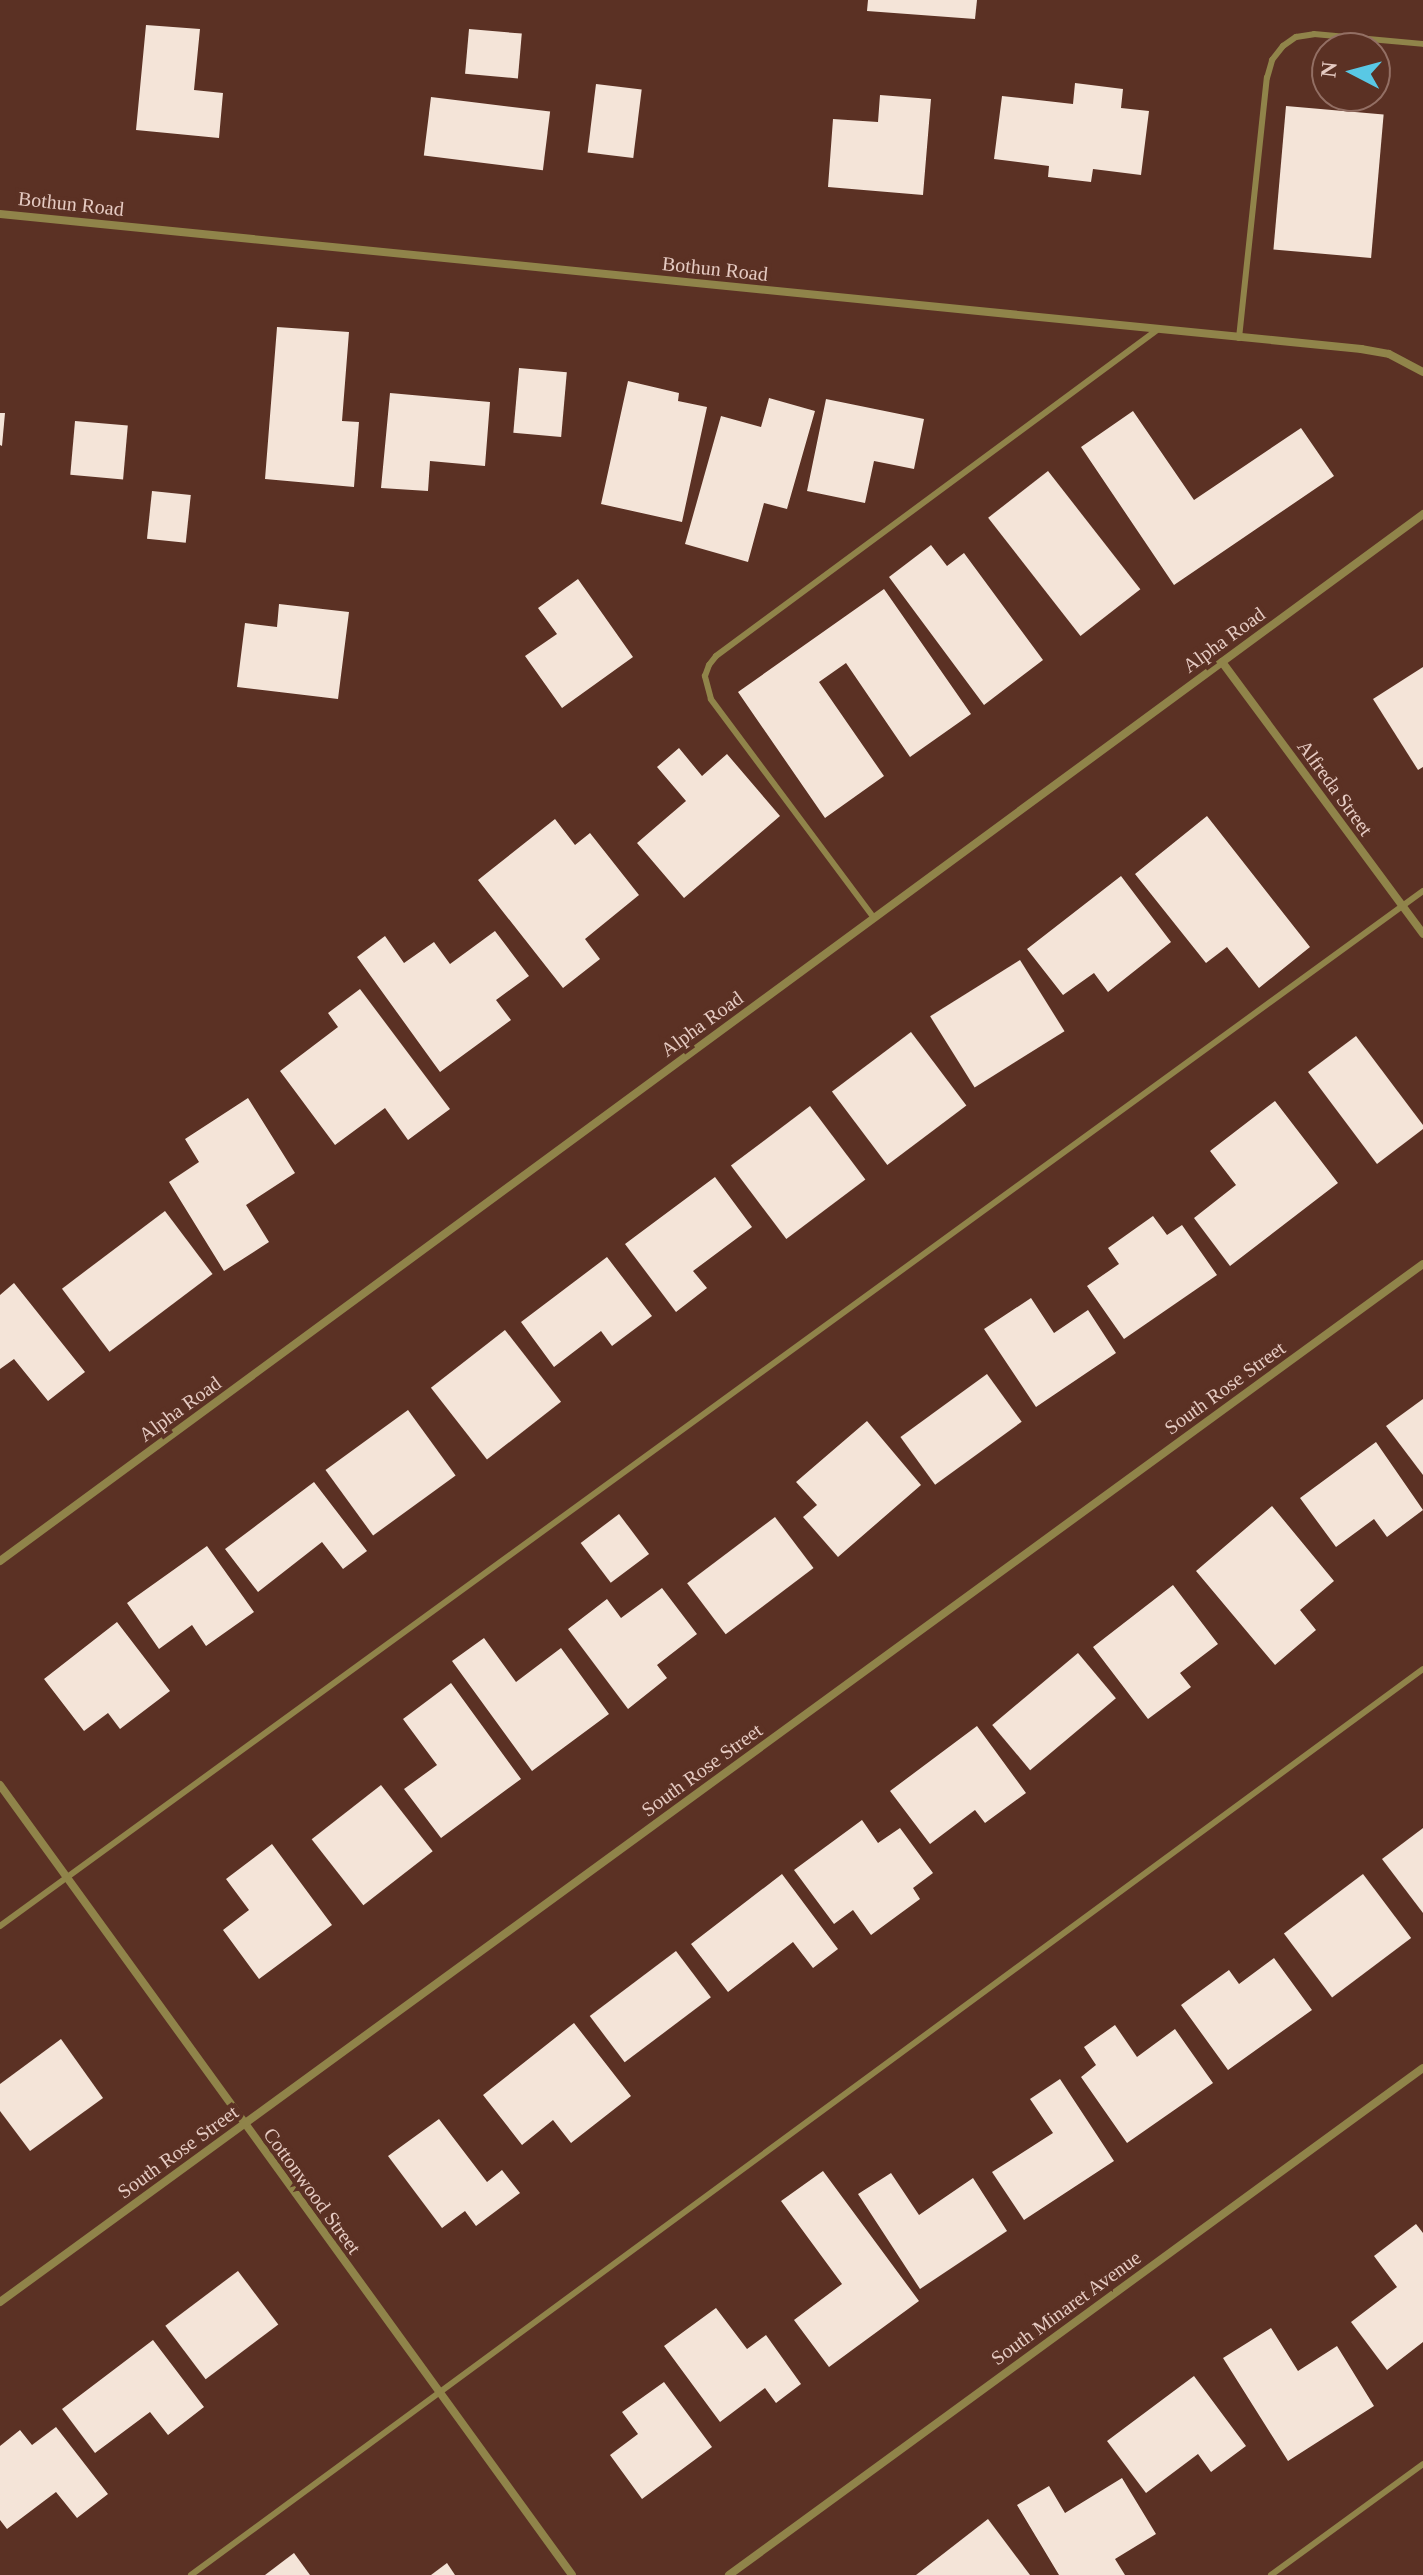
<!DOCTYPE html>
<html>
<head>
<meta charset="utf-8">
<style>
	body { margin:0 }
	#map { position:relative; width:1423px; height:2575px; overflow:hidden; background:#5b3124; font-family:"Times New Roman",serif }
	div>[style] { position:absolute }
	.building>* { inset:0; background:#f4e4d8; transform-origin:0 0 }
	.lane>* { height:6px; margin:-3px; padding:0 3px; transform-origin:3px; border-radius:3px; background:#90844a }
	.street>* { height:8px; margin:-4px; padding:0 4px; transform-origin:4px; border-radius:4px; background:#90844a }
	span { translate:-50% -50%; white-space:nowrap; text-align:center; line-height:1.15; -webkit-text-stroke:8px #5b3124; paint-order:stroke }
	.street-label { font-size:20px; color:#e6cbc3 }
	.north { position:absolute; left:1311px; top:32px; width:80px; height:80px; box-sizing:border-box; background:#5b3124; border:2px solid #936f64; border-radius:50%; rotate:276deg; font-size:22px; font-weight:700; line-height:32px; text-align:center; color:#e6cbc3 }
	.north::after { content:''; display:block; margin:auto; width:28px; height:36px; background:#59c8e5; clip-path:polygon(50% 0,100% 100%,50% 72%,0 100%) }
</style>
</head>
<body>
<div id="map">
	<div class="building">
		<i style="clip-path:polygon(868px 0,977px 0,975px 19px,867px 11px)"></i>
		<i style="clip-path:polygon(146px 25px,200px 29px,194px 90px,223px 93px,219px 138px,136px 130px)"></i>
		<i style="left:469px;top:29px;width:53px;height:45px;rotate:5deg"></i>
		<i style="clip-path:polygon(1075px 83px,1123px 89px,1121px 108px,1149px 111px,1141px 175px,1093px 169px,1091px 182px,1048px 177px,1049px 166px,994px 159px,1002px 96px,1073px 104px)"></i>
		<i style="left:596px;top:84px;width:46px;height:69px;rotate:7deg"></i>
		<i style="clip-path:polygon(880px 95px,931px 99px,923px 195px,828px 187px,833px 119px,878px 122px)"></i>
		<i style="left:431px;top:97px;width:120px;height:59px;rotate:7deg"></i>
		<i style="left:1286px;top:106px;width:98px;height:144px;rotate:5deg"></i>
		<i style="clip-path:polygon(277px 327px,349px 332px,342px 421px,359px 422px,354px 487px,265px 479px)"></i>
		<i style="left:519px;top:368px;width:48px;height:65px;rotate:5deg"></i>
		<i style="clip-path:polygon(628px 381px,679px 393px,678px 401px,707px 407px,682px 522px,601px 504px)"></i>
		<i style="clip-path:polygon(390px 393px,490px 402px,485px 466px,430px 461px,428px 491px,381px 488px)"></i>
		<i style="clip-path:polygon(769px 398px,815px 411px,787px 509px,764px 503px,748px 562px,685px 544px,721px 416px,761px 427px)"></i>
		<i style="clip-path:polygon(826px 399px,924px 419px,914px 469px,874px 461px,865px 503px,807px 491px)"></i>
		<i style="clip-path:polygon(1133px 411px,1194px 500px,1301px 428px,1334px 476px,1174px 585px,1081px 447px)"></i>
		<i style="clip-path:polygon(0 413px,5px 413px,2px 446px,0 445px)"></i>
		<i style="left:75px;top:421px;width:53px;height:54px;rotate:5deg"></i>
		<i style="left:1048px;top:471px;width:150px;height:76px;rotate:52deg"></i>
		<i style="left:152px;top:491px;width:39px;height:48px;rotate:6deg"></i>
		<i style="clip-path:polygon(931px 545px,947px 566px,964px 553px,1043px 660px,984px 705px,889px 577px)"></i>
		<i style="clip-path:polygon(578px 579px,633px 657px,562px 708px,525px 656px,557px 634px,538px 608px)"></i>
		<i style="clip-path:polygon(884px 589px,971px 714px,910px 757px,846px 663px,819px 682px,884px 776px,825px 818px,738px 692px)"></i>
		<i style="clip-path:polygon(279px 604px,349px 612px,338px 699px,237px 687px,245px 623px,277px 627px)"></i>
		<i style="clip-path:polygon(1423px 667px,1423px 767px,1418px 770px,1373px 699px)"></i>
		<i style="clip-path:polygon(679px 748px,702px 776px,727px 754px,780px 816px,684px 898px,637px 843px,686px 801px,657px 767px)"></i>
		<i style="clip-path:polygon(1207px 816px,1310px 947px,1259px 988px,1227px 947px,1206px 963px,1135px 874px)"></i>
		<i style="clip-path:polygon(555px 819px,575px 845px,590px 833px,639px 895px,585px 939px,600px 959px,563px 988px,478px 880px)"></i>
		<i style="clip-path:polygon(1121px 876px,1171px 942px,1108px 992px,1094px 973px,1063px 995px,1027px 949px)"></i>
		<i style="clip-path:polygon(495px 931px,529px 976px,496px 1000px,511px 1020px,440px 1072px,357px 957px,385px 936px,404px 963px,434px 942px,450px 964px)"></i>
		<i style="left:1020px;top:960px;width:84px;height:106px;rotate:58deg"></i>
		<i style="clip-path:polygon(360px 989px,450px 1109px,408px 1140px,385px 1108px,335px 1145px,280px 1071px,338px 1027px,328px 1013px)"></i>
		<i style="left:911px;top:1032px;width:92px;height:99px;rotate:53deg"></i>
		<i style="clip-path:polygon(1356px 1036px,1423px 1125px,1423px 1129px,1377px 1164px,1308px 1072px)"></i>
		<i style="clip-path:polygon(248px 1098px,295px 1173px,246px 1205px,269px 1242px,224px 1271px,169px 1182px,199px 1162px,185px 1139px)"></i>
		<i style="clip-path:polygon(1275px 1101px,1338px 1183px,1230px 1266px,1194px 1218px,1236px 1185px,1210px 1151px)"></i>
		<i style="left:810px;top:1106px;width:92px;height:99px;rotate:53deg"></i>
		<i style="clip-path:polygon(715px 1177px,752px 1227px,693px 1271px,707px 1288px,676px 1312px,625px 1244px)"></i>
		<i style="left:165px;top:1211px;width:79px;height:129px;rotate:53deg"></i>
		<i style="clip-path:polygon(1153px 1216px,1167px 1235px,1182px 1225px,1217px 1275px,1124px 1339px,1087px 1286px,1119px 1264px,1108px 1248px)"></i>
		<i style="clip-path:polygon(607px 1257px,652px 1316px,612px 1346px,601px 1331px,554px 1367px,521px 1322px)"></i>
		<i style="clip-path:polygon(14px 1283px,85px 1372px,48px 1401px,14px 1359px,0 1369px,0 1295px)"></i>
		<i style="clip-path:polygon(1031px 1298px,1054px 1333px,1088px 1310px,1116px 1353px,1036px 1407px,984px 1329px)"></i>
		<i style="left:505px;top:1330px;width:91px;height:94px;rotate:52deg"></i>
		<i style="left:987px;top:1374px;width:59px;height:107px;rotate:54deg"></i>
		<i style="clip-path:polygon(1423px 1399px,1423px 1475px,1386px 1426px)"></i>
		<i style="left:408px;top:1410px;width:81px;height:102px;rotate:54deg"></i>
		<i style="clip-path:polygon(867px 1421px,921px 1485px,838px 1557px,803px 1517px,817px 1505px,796px 1482px)"></i>
		<i style="clip-path:polygon(1376px 1442px,1423px 1510px,1387px 1537px,1374px 1519px,1336px 1547px,1300px 1498px)"></i>
		<i style="clip-path:polygon(314px 1482px,367px 1551px,343px 1569px,322px 1542px,258px 1592px,225px 1549px)"></i>
		<i style="clip-path:polygon(1272px 1506px,1334px 1581px,1300px 1610px,1316px 1630px,1275px 1665px,1196px 1571px)"></i>
		<i style="left:619px;top:1514px;width:50px;height:48px;rotate:53deg"></i>
		<i style="left:775px;top:1517px;width:64px;height:110px;rotate:53deg"></i>
		<i style="clip-path:polygon(207px 1546px,254px 1612px,206px 1646px,192px 1625px,159px 1649px,127px 1603px)"></i>
		<i style="clip-path:polygon(1173px 1585px,1218px 1644px,1180px 1673px,1191px 1687px,1148px 1719px,1093px 1647px)"></i>
		<i style="clip-path:polygon(662px 1588px,697px 1634px,657px 1665px,667px 1678px,628px 1709px,568px 1629px,607px 1599px,621px 1618px)"></i>
		<i style="clip-path:polygon(117px 1622px,170px 1691px,120px 1729px,108px 1713px,84px 1731px,44px 1679px)"></i>
		<i style="clip-path:polygon(484px 1638px,516px 1682px,561px 1648px,609px 1714px,532px 1771px,452px 1661px)"></i>
		<i style="left:1078px;top:1653px;width:59px;height:112px;rotate:50deg"></i>
		<i style="clip-path:polygon(451px 1683px,521px 1779px,441px 1838px,404px 1789px,437px 1765px,403px 1719px)"></i>
		<i style="clip-path:polygon(977px 1726px,1026px 1793px,985px 1823px,975px 1810px,930px 1844px,890px 1791px)"></i>
		<i style="left:381px;top:1785px;width:84px;height:88px;rotate:52deg"></i>
		<i style="clip-path:polygon(862px 1820px,878px 1843px,900px 1828px,933px 1873px,913px 1888px,920px 1899px,871px 1935px,853px 1910px,834px 1924px,794px 1870px)"></i>
		<i style="clip-path:polygon(1423px 1828px,1423px 1913px,1382px 1859px)"></i>
		<i style="clip-path:polygon(272px 1844px,332px 1925px,259px 1979px,223px 1930px,249px 1910px,226px 1879px)"></i>
		<i style="clip-path:polygon(782px 1874px,838px 1949px,813px 1968px,793px 1942px,728px 1992px,691px 1944px)"></i>
		<i style="left:1363px;top:1874px;width:80px;height:99px;rotate:53deg"></i>
		<i style="left:676px;top:1951px;width:58px;height:108px;rotate:53deg"></i>
		<i style="clip-path:polygon(1274px 1958px,1312px 2010px,1228px 2070px,1181px 2005px,1229px 1970px,1239px 1984px)"></i>
		<i style="clip-path:polygon(574px 2023px,631px 2096px,571px 2143px,553px 2120px,522px 2145px,483px 2095px)"></i>
		<i style="clip-path:polygon(1115px 2025px,1137px 2057px,1175px 2029px,1213px 2083px,1127px 2143px,1081px 2077px,1096px 2065px,1084px 2047px)"></i>
		<i style="clip-path:polygon(61px 2039px,103px 2098px,30px 2151px,0 2111px,0 2084px)"></i>
		<i style="clip-path:polygon(1060px 2079px,1114px 2161px,1024px 2220px,992px 2172px,1053px 2133px,1030px 2099px)"></i>
		<i style="clip-path:polygon(439px 2119px,487px 2182px,502px 2170px,520px 2193px,476px 2226px,465px 2211px,442px 2228px,388px 2156px)"></i>
		<i style="clip-path:polygon(823px 2171px,919px 2301px,829px 2367px,794px 2320px,842px 2284px,781px 2201px)"></i>
		<i style="clip-path:polygon(891px 2173px,919px 2215px,973px 2178px,1007px 2231px,920px 2289px,858px 2194px)"></i>
		<i style="clip-path:polygon(1416px 2224px,1423px 2233px,1423px 2342px,1387px 2370px,1351px 2322px,1397px 2287px,1374px 2256px)"></i>
		<i style="left:238px;top:2271px;width:67px;height:91px;rotate:53deg"></i>
		<i style="clip-path:polygon(716px 2308px,747px 2349px,766px 2335px,801px 2384px,776px 2403px,765px 2388px,720px 2422px,664px 2346px)"></i>
		<i style="clip-path:polygon(1271px 2328px,1298px 2371px,1337px 2346px,1374px 2406px,1288px 2461px,1223px 2358px)"></i>
		<i style="clip-path:polygon(153px 2340px,204px 2407px,168px 2435px,150px 2412px,95px 2453px,62px 2409px)"></i>
		<i style="clip-path:polygon(1194px 2376px,1246px 2446px,1211px 2472px,1198px 2454px,1146px 2493px,1107px 2441px)"></i>
		<i style="clip-path:polygon(664px 2382px,712px 2447px,642px 2499px,610px 2455px,638px 2434px,622px 2412px)"></i>
		<i style="clip-path:polygon(56px 2427px,108px 2494px,77px 2518px,56px 2492px,7px 2529px,0 2520px,0 2446px,20px 2430px,32px 2445px)"></i>
		<i style="clip-path:polygon(1122px 2478px,1156px 2534px,1115px 2559px,1125px 2575px,1059px 2575px,1017px 2505px,1049px 2486px,1065px 2513px)"></i>
		<i style="clip-path:polygon(988px 2519px,1030px 2575px,916px 2575px)"></i>
		<i style="clip-path:polygon(294px 2553px,310px 2575px,265px 2575px)"></i>
		<i style="clip-path:polygon(447px 2563px,455px 2575px,431px 2575px)"></i>
	</div>
	<div class="lane">
		<i style="left:1239px;top:338px;width:262px;rotate:-83.9deg"></i>
		<i style="left:1267px;top:78px;width:19px;rotate:-74deg"></i>
		<i style="left:1272px;top:60px;width:18px;rotate:-52deg"></i>
		<i style="left:1283px;top:46px;width:16px;rotate:-35deg"></i>
		<i style="left:1296px;top:37px;width:18px;rotate:-9deg"></i>
		<i style="left:1314px;top:34px;width:109px;rotate:5.2deg"></i>
		<i style="left:874px;top:918px;width:273px;rotate:-126.7deg"></i>
		<i style="left:711px;top:699px;width:24px;rotate:-105deg"></i>
		<i style="left:705px;top:676px;width:12px;rotate:-70deg"></i>
		<i style="left:709px;top:665px;width:11px;rotate:-52deg"></i>
		<i style="left:716px;top:656px;width:548px;rotate:-36.47deg"></i>
		<i style="left:0;top:1926px;width:1760px;rotate:-36.03deg"></i>
		<i style="left:191px;top:2575px;width:1529px;rotate:-36.33deg"></i>
		<i style="left:1271px;top:2575px;width:188px;rotate:-36.1deg"></i>
	</div>
	<div class="street">
		<i style="left:0;top:214px;width:1368px;rotate:5.66deg"></i>
		<i style="left:1361px;top:349px;width:28px;rotate:10deg"></i>
		<i style="left:1389px;top:354px;width:38px;rotate:28deg"></i>
		<i style="left:1222px;top:662px;width:338px;rotate:53.5deg"></i>
		<i style="left:0;top:1561px;width:1767px;rotate:-36.34deg"></i>
		<i style="left:0;top:1785px;width:975px;rotate:54.09deg"></i>
		<i style="left:0;top:2302px;width:1761px;rotate:-36.11deg"></i>
		<i style="left:729px;top:2575px;width:859px;rotate:-36.15deg"></i>
	</div>
	<div class="street-label">
		<span style="left:71px;top:204px;rotate:6deg">Bothun Road</span>
		<span style="left:715px;top:269px;rotate:6deg">Bothun Road</span>
		<span style="left:1224px;top:640px;rotate:-36deg">Alpha Road</span>
		<span style="left:1335px;top:788px;rotate:54deg">Alfreda Street</span>
		<span style="left:702px;top:1024px;rotate:-36deg">Alpha Road</span>
		<span style="left:1225px;top:1388px;rotate:-36deg">South Rose Street</span>
		<span style="left:180px;top:1409px;rotate:-36deg">Alpha Road</span>
		<span style="left:702px;top:1770px;rotate:-36deg">South Rose Street</span>
		<span style="left:178px;top:2152px;rotate:-36deg">South Rose Street</span>
		<span style="left:312px;top:2191px;rotate:54deg">Cottonwood Street</span>
		<span style="left:1066px;top:2308px;rotate:-36deg">South Minaret Avenue</span>
	</div>
	<div class="north">N</div>
</div>
</body>
</html>
